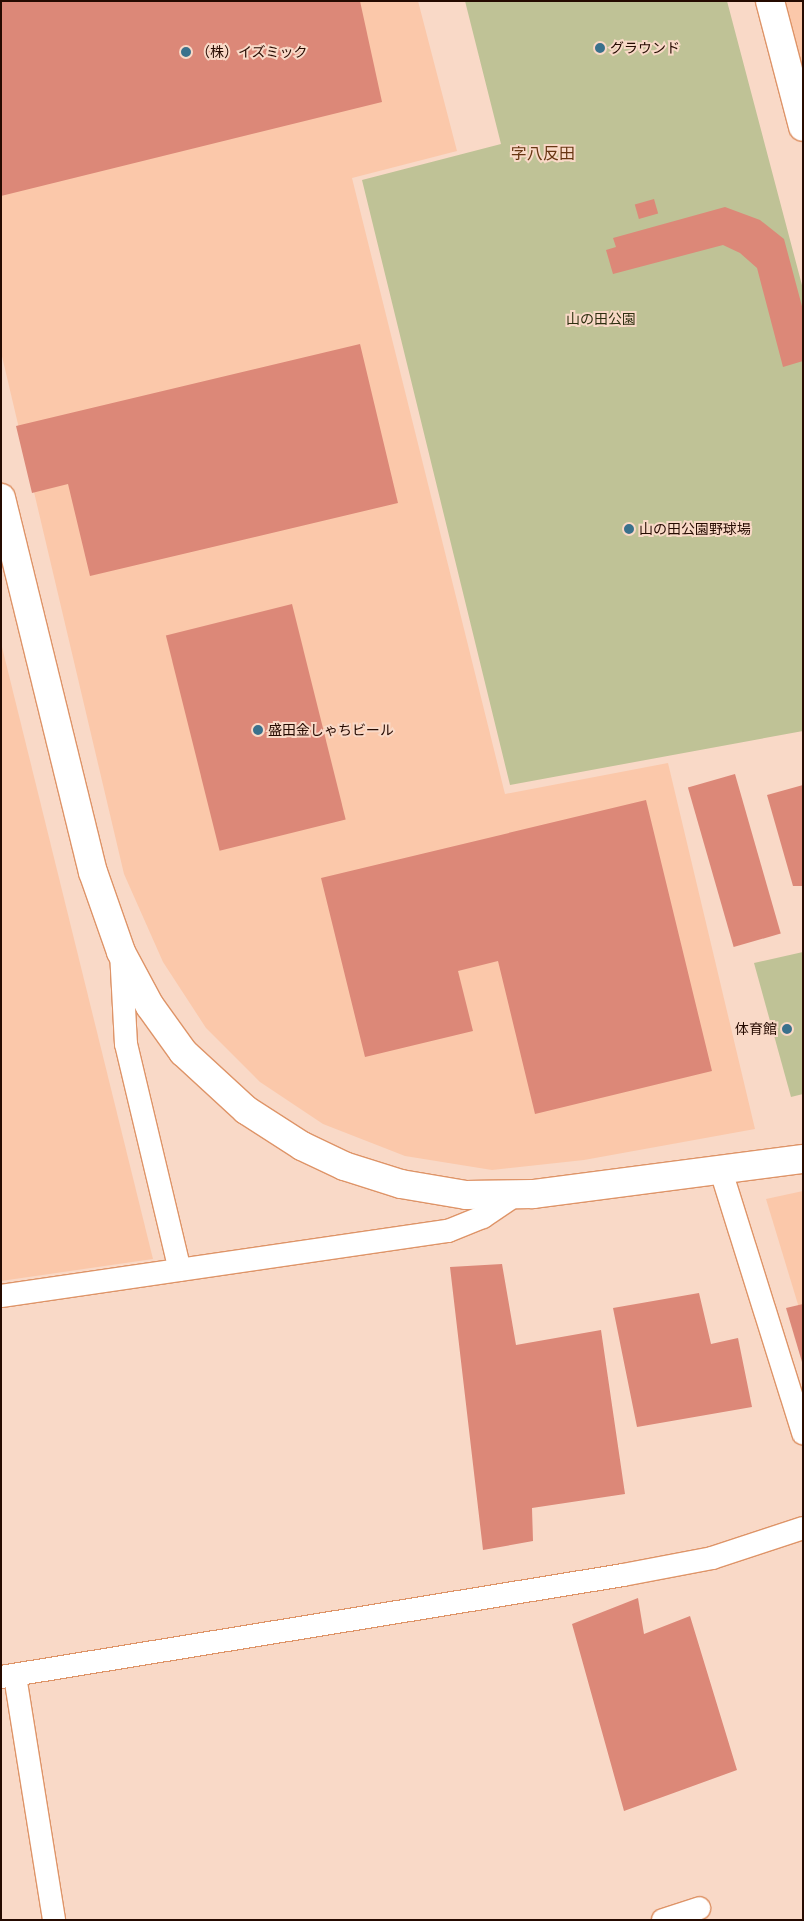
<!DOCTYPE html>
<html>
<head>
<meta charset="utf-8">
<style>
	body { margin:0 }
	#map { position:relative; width:804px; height:1921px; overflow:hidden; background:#f9d9c7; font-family:Raleway,"Noto Sans JP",sans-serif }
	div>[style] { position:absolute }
	.built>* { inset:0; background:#fbc8aa }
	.green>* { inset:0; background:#bfc296 }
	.building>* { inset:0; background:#dc8878; transform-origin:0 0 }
	.roads { filter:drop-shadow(1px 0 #de9468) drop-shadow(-1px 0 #de9468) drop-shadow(0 1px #de9468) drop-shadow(0 -1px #de9468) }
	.minor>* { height:22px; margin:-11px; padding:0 11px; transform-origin:11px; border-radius:11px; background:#fff }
	.tertiary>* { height:28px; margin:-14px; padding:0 14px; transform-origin:14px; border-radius:14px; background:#fff }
	.dots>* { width:14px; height:14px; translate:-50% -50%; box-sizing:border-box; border:2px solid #f9d9c7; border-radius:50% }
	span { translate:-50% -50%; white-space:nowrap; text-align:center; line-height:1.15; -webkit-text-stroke:4px #f9d9c7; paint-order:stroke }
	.poi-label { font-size:14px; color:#250a00 }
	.left { translate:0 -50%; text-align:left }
	.right { translate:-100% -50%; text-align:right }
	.park-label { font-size:14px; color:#2e2f10 }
	.quarter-label { font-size:16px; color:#673512 }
	.frame { position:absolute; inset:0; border:2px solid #250a00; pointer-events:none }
</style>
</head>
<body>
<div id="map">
	<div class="built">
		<i style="clip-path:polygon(1px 1px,418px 1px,457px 151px,352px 178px,505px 794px,668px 763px,755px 1129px,584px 1160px,492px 1170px,405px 1156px,323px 1124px,260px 1082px,206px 1028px,163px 962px,124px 874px,1px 352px)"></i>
		<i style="clip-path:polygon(770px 1px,803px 1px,803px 127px)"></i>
		<i style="clip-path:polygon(1px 643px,153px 1259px,1px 1281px)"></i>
		<i style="clip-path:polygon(803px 1191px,803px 1321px,766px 1199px)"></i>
	</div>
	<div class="green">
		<i style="clip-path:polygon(465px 1px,727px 1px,803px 289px,803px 731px,510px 785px,362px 180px,501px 144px)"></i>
		<i style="clip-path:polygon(803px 952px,803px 1094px,791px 1097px,754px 963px)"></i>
	</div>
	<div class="building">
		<i style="clip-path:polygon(1px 1px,360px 1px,382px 102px,1px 196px)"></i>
		<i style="left:654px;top:199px;width:15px;height:20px;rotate:74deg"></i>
		<i style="clip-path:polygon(725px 207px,760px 220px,784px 239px,803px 310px,803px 361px,783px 367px,757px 268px,740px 253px,723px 245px,613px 274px,606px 250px,616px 247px,613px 238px)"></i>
		<i style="clip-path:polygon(360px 344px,398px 503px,90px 576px,68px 484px,32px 493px,16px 426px)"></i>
		<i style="left:292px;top:604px;width:222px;height:130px;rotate:76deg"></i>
		<i style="left:735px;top:774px;width:166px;height:49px;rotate:74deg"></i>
		<i style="clip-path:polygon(803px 785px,803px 886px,793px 886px,767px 795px)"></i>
		<i style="clip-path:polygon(646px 800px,712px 1071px,535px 1114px,498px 961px,458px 971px,473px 1031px,365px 1057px,321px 878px)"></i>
		<i style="clip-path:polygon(502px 1264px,516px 1345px,601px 1330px,625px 1494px,532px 1508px,533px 1541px,483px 1550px,450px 1267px)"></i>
		<i style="clip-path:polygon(699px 1293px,711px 1344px,738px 1338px,752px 1407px,637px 1427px,613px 1308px)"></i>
		<i style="clip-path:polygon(803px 1304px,803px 1362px,802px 1362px,786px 1308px)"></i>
		<i style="clip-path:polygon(638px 1598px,644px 1634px,690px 1616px,737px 1770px,624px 1811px,572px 1624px)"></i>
	</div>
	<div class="roads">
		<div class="minor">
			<i style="left:121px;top:952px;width:92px;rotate:86.9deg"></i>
			<i style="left:126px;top:1044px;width:232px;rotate:76.6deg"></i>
			<i style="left:721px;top:1171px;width:275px;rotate:72.6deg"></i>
			<i style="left:1px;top:1296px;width:452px;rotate:-8.3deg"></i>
			<i style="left:448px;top:1231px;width:38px;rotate:-22deg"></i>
			<i style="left:483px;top:1217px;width:40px;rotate:-34deg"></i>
			<i style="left:15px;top:1676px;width:247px;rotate:80.9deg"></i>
			<i style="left:1px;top:1677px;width:630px;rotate:-9.31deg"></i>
			<i style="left:623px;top:1575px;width:91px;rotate:-10.8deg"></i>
			<i style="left:712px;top:1558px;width:96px;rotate:-18.2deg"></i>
			<i style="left:663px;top:1920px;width:38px;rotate:-18deg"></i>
		</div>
		<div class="tertiary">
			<i style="left:770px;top:1px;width:130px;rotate:75.3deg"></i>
			<i style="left:1px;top:498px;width:385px;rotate:76.2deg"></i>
			<i style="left:93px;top:872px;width:85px;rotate:70.7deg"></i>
			<i style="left:121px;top:952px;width:61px;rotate:61.8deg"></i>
			<i style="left:150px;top:1006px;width:57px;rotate:54.3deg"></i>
			<i style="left:183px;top:1052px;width:86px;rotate:42.6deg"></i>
			<i style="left:246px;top:1110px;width:67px;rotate:32.7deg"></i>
			<i style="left:302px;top:1146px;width:47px;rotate:25.5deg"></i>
			<i style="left:344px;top:1166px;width:60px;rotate:17.5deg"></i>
			<i style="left:401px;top:1184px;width:66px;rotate:9.6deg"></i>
			<i style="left:466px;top:1195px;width:67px;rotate:-0.9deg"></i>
			<i style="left:533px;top:1194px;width:272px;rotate:-7.4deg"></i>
		</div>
	</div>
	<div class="dots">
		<i style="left:600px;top:48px;background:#3a718c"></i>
		<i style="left:186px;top:52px;background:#3a718c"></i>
		<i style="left:629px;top:529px;background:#3a718c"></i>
		<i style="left:258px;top:730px;background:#3a718c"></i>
		<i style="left:787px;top:1029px;background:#3a718c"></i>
	</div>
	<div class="poi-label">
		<span class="left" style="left:610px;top:48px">グラウンド</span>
		<span class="left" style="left:196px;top:52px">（株）イズミック</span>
		<span class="left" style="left:639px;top:529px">山の田公園野球場</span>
		<span class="left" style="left:268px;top:730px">盛田金しゃちビール</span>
		<span class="right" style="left:777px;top:1029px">体育館</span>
	</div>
	<div class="park-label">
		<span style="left:601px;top:319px">山の田公園</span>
	</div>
	<div class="quarter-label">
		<span style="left:543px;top:154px">字八反田</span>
	</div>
	<div class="frame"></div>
</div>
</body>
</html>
